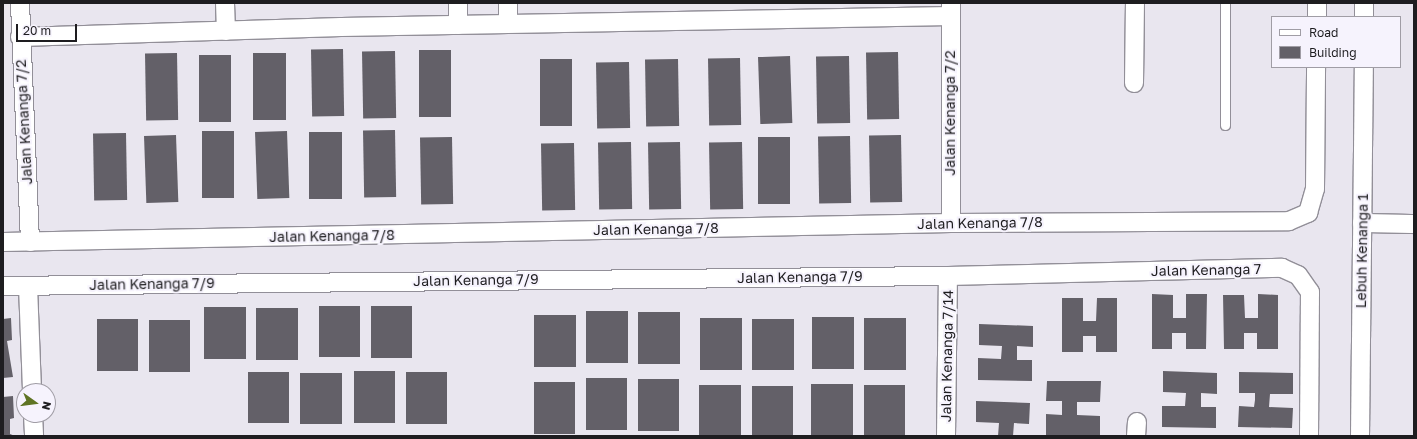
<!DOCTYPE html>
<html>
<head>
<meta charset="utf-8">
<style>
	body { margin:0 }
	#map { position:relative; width:1417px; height:439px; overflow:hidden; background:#e9e6ef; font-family:"Golos Text",sans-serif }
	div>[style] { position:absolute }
	.building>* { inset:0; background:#636068; transform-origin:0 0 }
	.roads { filter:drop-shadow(1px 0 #928f98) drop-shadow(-1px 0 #928f98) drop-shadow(0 1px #928f98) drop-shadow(0 -1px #928f98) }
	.service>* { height:9px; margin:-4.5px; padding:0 4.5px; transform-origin:4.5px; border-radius:4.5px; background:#fff }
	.minor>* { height:18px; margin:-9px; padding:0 9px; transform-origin:9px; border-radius:9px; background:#fff }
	span { translate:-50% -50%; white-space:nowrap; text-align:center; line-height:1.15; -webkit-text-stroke:4px #f6f3fd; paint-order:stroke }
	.street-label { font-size:14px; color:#1e1d20 }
	.frame { position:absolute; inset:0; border:4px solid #1e1d20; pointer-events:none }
	.legend { position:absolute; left:1271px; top:16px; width:130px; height:52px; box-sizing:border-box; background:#f6f3fd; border:1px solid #a09da5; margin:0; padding:5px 7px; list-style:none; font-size:12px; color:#1e1d20 }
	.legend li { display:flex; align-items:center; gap:8px; height:20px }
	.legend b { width:20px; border:1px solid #a09da5 }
	.north { position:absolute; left:16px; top:383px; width:40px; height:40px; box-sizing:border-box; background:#f6f3fd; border:1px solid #a09da5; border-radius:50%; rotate:104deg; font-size:11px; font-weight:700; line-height:16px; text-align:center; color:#1e1d20 }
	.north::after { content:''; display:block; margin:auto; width:14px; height:18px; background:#5f7424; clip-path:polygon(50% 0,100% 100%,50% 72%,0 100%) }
	.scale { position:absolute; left:16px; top:24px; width:61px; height:18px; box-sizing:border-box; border:2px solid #1e1d20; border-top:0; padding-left:5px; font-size:12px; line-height:14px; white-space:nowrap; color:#1e1d20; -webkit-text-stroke:3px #f6f3fd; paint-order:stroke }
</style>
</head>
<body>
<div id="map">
	<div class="building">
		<i style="left:343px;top:49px;width:67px;height:32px;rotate:89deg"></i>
		<i style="left:419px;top:50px;width:32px;height:67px"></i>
		<i style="left:395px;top:51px;width:67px;height:33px;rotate:89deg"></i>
		<i style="left:898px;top:52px;width:67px;height:32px;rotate:89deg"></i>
		<i style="left:177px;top:53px;width:67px;height:32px;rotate:89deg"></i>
		<i style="left:253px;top:53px;width:33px;height:67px"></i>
		<i style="left:199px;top:55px;width:32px;height:67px"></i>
		<i style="left:790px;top:56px;width:67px;height:32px;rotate:88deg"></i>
		<i style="left:849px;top:56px;width:67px;height:33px;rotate:89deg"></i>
		<i style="left:740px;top:58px;width:67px;height:32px;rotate:89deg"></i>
		<i style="left:540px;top:59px;width:32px;height:67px"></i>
		<i style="left:678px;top:59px;width:67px;height:33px;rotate:89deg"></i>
		<i style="left:629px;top:62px;width:66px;height:33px;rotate:89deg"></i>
		<i style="left:395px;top:130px;width:67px;height:32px;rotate:89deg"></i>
		<i style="left:202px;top:131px;width:32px;height:67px"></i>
		<i style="left:287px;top:131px;width:67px;height:32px;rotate:88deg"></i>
		<i style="left:309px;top:132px;width:33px;height:67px"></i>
		<i style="left:126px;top:133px;width:67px;height:33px;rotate:89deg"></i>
		<i style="left:176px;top:135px;width:67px;height:32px;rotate:88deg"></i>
		<i style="left:901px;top:135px;width:67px;height:32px;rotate:89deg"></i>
		<i style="left:850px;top:136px;width:67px;height:32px;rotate:89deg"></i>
		<i style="left:452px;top:137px;width:67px;height:32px;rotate:89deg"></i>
		<i style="left:758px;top:137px;width:32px;height:67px"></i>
		<i style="left:631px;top:142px;width:67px;height:33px;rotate:89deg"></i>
		<i style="left:680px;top:142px;width:67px;height:32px;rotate:89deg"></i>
		<i style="left:742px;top:142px;width:67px;height:33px;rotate:89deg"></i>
		<i style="left:574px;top:143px;width:67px;height:33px;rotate:89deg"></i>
		<i style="clip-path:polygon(1152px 294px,1173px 295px,1173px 318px,1186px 318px,1186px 294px,1207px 294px,1206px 349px,1186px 349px,1186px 333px,1172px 333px,1172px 349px,1152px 349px)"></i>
		<i style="clip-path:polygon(1258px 294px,1278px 295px,1278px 349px,1257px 349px,1257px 333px,1244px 333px,1244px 349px,1224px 349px,1223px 295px,1244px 295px,1245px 318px,1258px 318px)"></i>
		<i style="clip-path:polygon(1062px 298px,1083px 298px,1083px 321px,1096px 321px,1097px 298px,1117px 298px,1117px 352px,1096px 352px,1096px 336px,1083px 336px,1083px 352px,1062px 352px)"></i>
		<i style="left:319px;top:306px;width:41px;height:51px"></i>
		<i style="left:371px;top:306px;width:41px;height:52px"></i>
		<i style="left:204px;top:307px;width:42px;height:52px"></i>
		<i style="left:256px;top:308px;width:42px;height:52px"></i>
		<i style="left:586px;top:311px;width:42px;height:52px"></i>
		<i style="left:638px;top:312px;width:42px;height:52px"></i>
		<i style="left:534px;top:315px;width:42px;height:52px"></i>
		<i style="left:812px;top:317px;width:42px;height:52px"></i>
		<i style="clip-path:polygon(11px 318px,12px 340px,7px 341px,13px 377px,3px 378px,3px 319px)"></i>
		<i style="left:700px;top:318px;width:42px;height:52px"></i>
		<i style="left:864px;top:318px;width:42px;height:52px"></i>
		<i style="left:97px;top:319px;width:41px;height:52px"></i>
		<i style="left:752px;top:319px;width:42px;height:51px"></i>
		<i style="left:149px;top:320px;width:41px;height:52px"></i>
		<i style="clip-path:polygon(979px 324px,1033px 326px,1033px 347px,1017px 346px,1017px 360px,1032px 360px,1032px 381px,978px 380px,978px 358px,1001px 359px,1002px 346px,979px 345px)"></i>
		<i style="left:354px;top:371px;width:41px;height:52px"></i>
		<i style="clip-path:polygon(1163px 371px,1217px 373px,1217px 394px,1201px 393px,1201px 407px,1216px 407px,1216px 428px,1162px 427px,1162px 406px,1185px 406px,1186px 393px,1163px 392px)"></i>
		<i style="left:248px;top:372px;width:41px;height:51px"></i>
		<i style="left:406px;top:372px;width:41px;height:52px"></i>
		<i style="clip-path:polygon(1239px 372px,1293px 373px,1293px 394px,1270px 394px,1269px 407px,1293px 408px,1292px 428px,1238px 427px,1239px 406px,1254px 407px,1255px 400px,1255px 393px,1239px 393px)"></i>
		<i style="left:300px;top:373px;width:42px;height:51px"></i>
		<i style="left:586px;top:378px;width:41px;height:52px"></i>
		<i style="left:638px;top:379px;width:41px;height:52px"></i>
		<i style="clip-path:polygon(1047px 381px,1101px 381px,1100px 402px,1077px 402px,1077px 415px,1100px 416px,1100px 436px,1046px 435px,1046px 414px,1062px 415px,1062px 401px,1046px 401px)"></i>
		<i style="left:534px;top:382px;width:41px;height:52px"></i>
		<i style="left:853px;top:384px;width:52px;height:42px;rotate:90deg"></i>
		<i style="left:699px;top:385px;width:42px;height:51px"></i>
		<i style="left:864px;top:385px;width:41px;height:51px"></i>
		<i style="left:752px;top:386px;width:41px;height:50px"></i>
		<i style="clip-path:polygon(13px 396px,14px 418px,10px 419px,10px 434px,15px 436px,3px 436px,3px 397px)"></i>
		<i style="clip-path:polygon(976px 401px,1030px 403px,1029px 424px,1014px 423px,1013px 436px,998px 436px,999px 423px,976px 422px)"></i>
	</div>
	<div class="roads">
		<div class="service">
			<i style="left:1225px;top:125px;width:122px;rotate:-90deg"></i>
		</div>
		<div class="minor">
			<i style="left:20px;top:3px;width:239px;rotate:87.6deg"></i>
			<i style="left:225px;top:3px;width:28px;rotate:88deg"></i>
			<i style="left:458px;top:3px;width:22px;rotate:90deg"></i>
			<i style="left:508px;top:3px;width:20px;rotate:90deg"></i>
			<i style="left:1317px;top:17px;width:14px;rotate:-90deg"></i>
			<i style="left:1364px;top:17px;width:14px;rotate:-90deg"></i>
			<i style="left:20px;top:37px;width:321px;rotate:-1.8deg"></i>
			<i style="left:341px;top:27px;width:610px;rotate:-1.03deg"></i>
			<i style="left:1134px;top:83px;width:80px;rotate:-89.3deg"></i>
			<i style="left:951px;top:223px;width:220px;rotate:-90deg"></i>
			<i style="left:1362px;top:223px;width:52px;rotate:1.1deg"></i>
			<i style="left:3px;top:242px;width:948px;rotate:-1.15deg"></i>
			<i style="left:951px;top:223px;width:338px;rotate:-0.3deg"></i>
			<i style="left:1289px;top:221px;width:21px;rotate:-23deg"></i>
			<i style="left:1308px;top:213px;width:25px;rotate:-74deg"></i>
			<i style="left:1315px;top:189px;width:122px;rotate:-89.5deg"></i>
			<i style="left:3px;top:286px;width:945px;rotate:-0.61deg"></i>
			<i style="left:948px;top:276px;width:334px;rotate:-1.4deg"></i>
			<i style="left:1282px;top:268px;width:17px;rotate:24deg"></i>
			<i style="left:1298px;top:275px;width:21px;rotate:55deg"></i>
			<i style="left:1310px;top:292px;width:144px;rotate:90.4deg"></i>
			<i style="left:28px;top:286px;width:105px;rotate:87.8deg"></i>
			<i style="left:33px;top:415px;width:21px;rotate:87deg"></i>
			<i style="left:946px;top:436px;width:160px;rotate:-89.3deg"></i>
			<i style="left:1136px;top:436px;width:14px;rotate:-86deg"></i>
			<i style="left:1360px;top:436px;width:369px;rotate:-89.4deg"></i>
		</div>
	</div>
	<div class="street-label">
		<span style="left:950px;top:113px;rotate:-90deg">Jalan Kenanga 7/2</span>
		<span style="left:24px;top:122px;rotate:-93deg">Jalan Kenanga 7/2</span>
		<span style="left:980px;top:223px;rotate:-1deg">Jalan Kenanga 7/8</span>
		<span style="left:656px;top:229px;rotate:-1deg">Jalan Kenanga 7/8</span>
		<span style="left:332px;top:236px;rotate:-1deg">Jalan Kenanga 7/8</span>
		<span style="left:1362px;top:251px;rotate:-89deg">Lebuh Kenanga 1</span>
		<span style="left:1206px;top:270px;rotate:-1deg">Jalan Kenanga 7</span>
		<span style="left:800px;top:277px;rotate:-1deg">Jalan Kenanga 7/9</span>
		<span style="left:476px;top:280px;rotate:-1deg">Jalan Kenanga 7/9</span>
		<span style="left:152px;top:284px;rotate:-1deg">Jalan Kenanga 7/9</span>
		<span style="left:947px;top:356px;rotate:-89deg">Jalan Kenanga 7/14</span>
	</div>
	<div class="frame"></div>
	<ul class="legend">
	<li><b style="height:5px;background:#fff"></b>Road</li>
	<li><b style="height:11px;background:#636068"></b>Building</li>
	</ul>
	<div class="north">N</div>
	<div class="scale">20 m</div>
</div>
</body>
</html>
